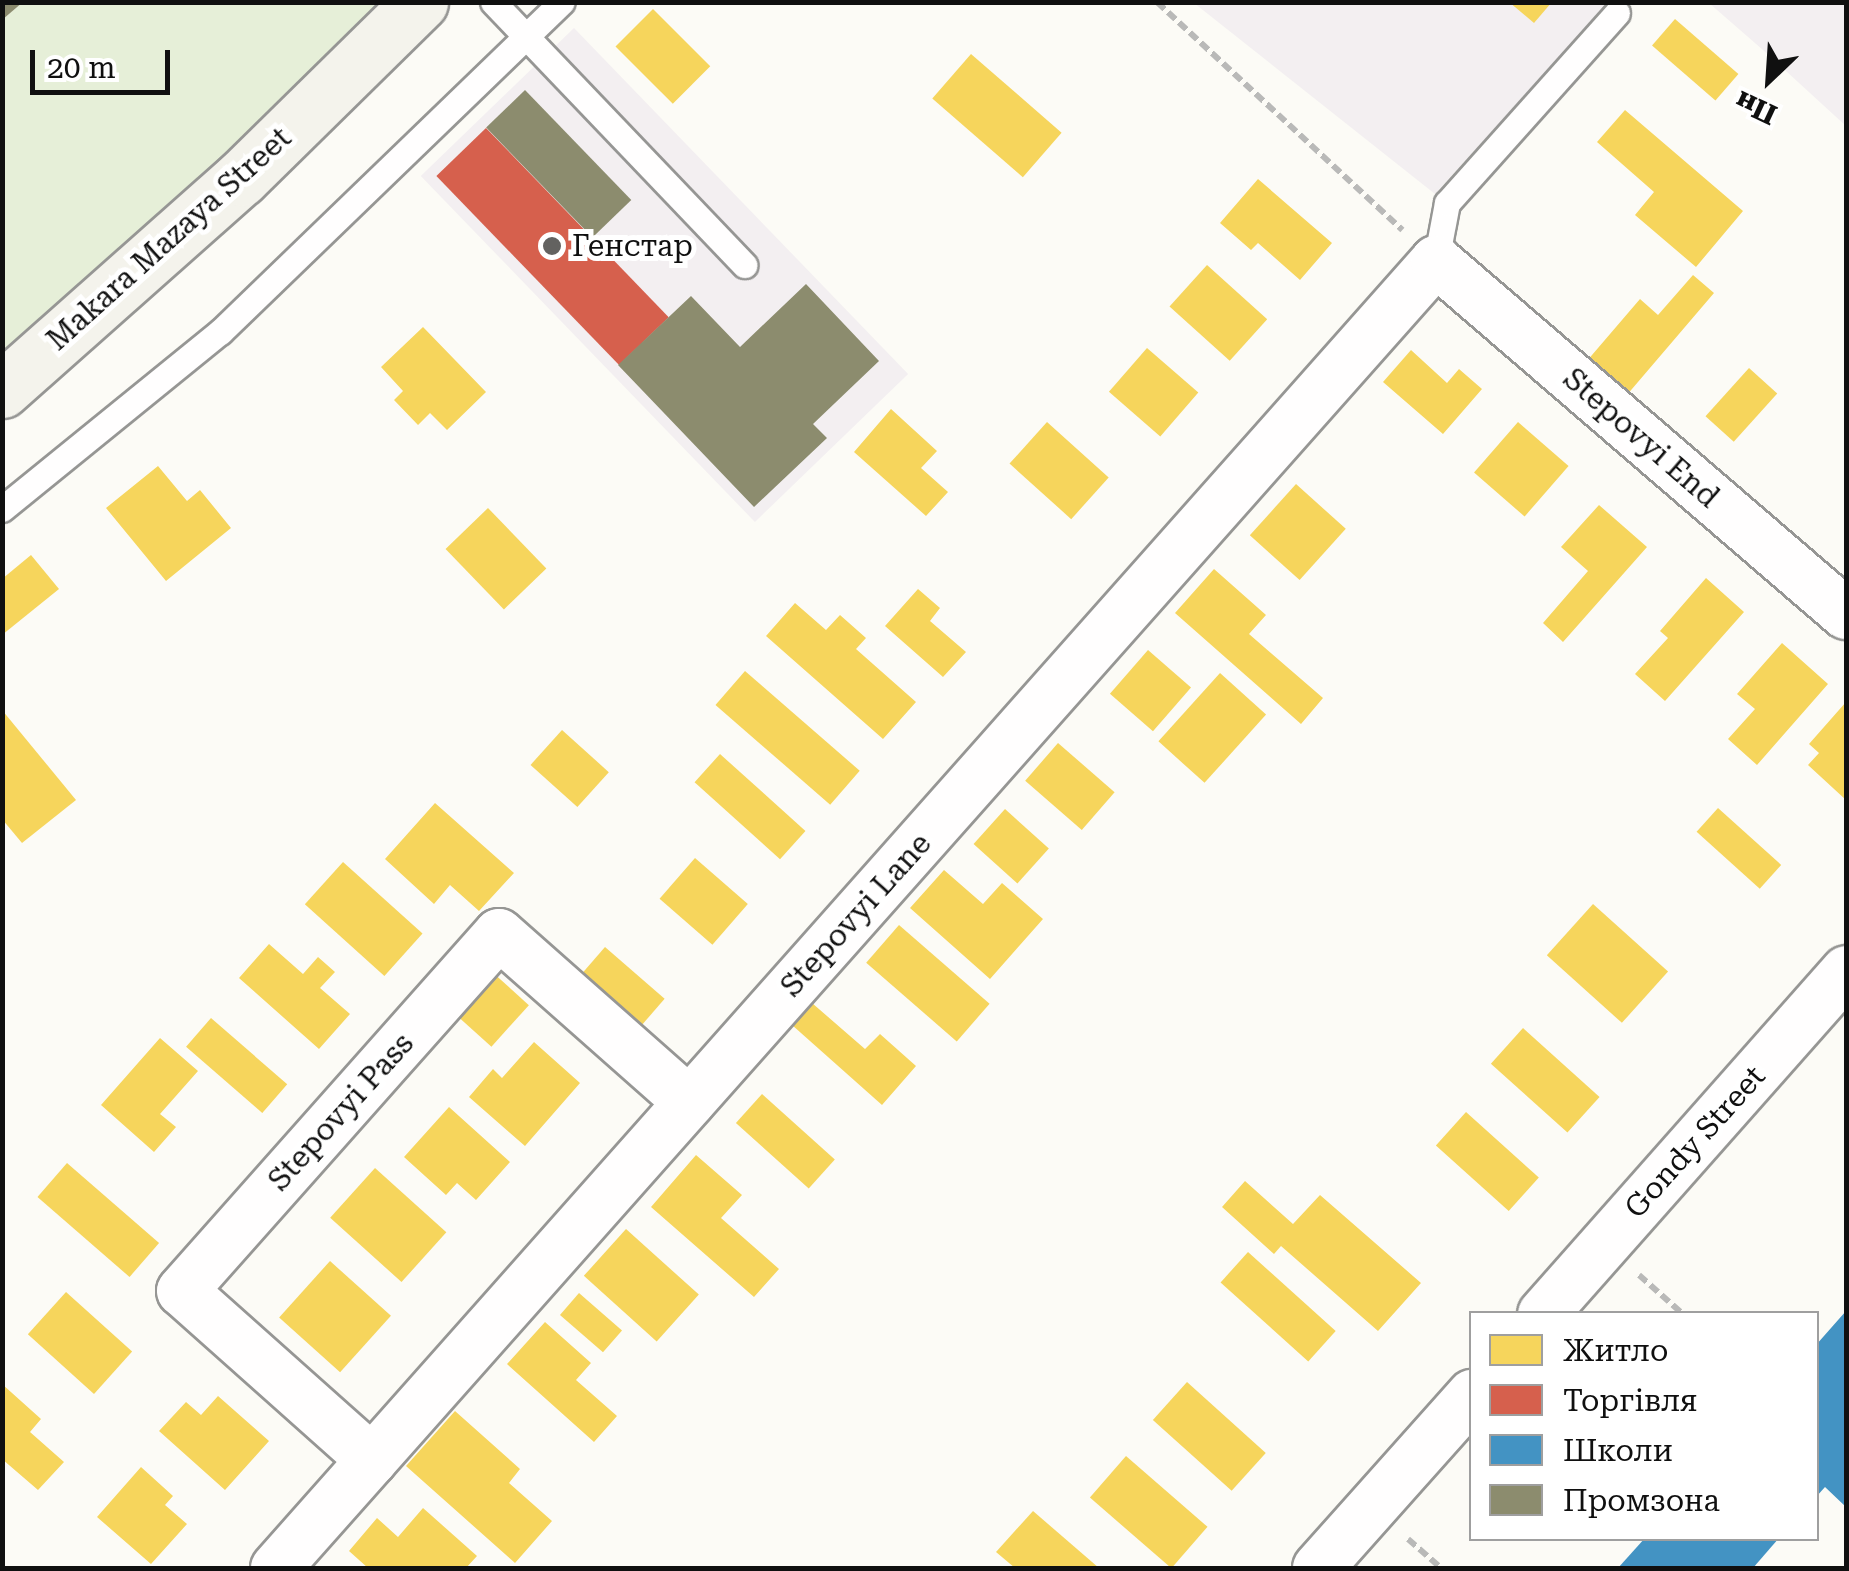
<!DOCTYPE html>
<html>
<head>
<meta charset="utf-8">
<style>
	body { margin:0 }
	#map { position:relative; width:1849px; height:1571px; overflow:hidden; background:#fcfbf6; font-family:"Roboto Serif",serif }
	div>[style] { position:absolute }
	.industrial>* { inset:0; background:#f3eff1; transform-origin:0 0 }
	.green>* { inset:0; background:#e6efd8 }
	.homes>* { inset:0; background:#f6d55c; transform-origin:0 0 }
	.shops>* { inset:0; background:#d6604d; transform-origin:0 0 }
	.schools>* { inset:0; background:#4393c3 }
	.industry>* { inset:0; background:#8c8c6e; transform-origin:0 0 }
	.path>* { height:6px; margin-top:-3px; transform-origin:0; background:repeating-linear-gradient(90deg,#b9b9b8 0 10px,transparent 0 15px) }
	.roads { filter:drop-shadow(2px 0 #969694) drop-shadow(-2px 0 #969694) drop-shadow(0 2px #969694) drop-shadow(0 -2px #969694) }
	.service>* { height:25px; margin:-12.5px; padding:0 12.5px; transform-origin:12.5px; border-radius:12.5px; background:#fffefe }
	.minor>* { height:50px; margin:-25px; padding:0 25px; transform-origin:25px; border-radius:25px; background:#fffefe }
	.secondary>* { height:55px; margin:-27.5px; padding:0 27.5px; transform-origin:27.5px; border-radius:27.5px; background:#f4f3ec }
	.dots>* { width:28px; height:28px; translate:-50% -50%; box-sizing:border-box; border:5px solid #fff; border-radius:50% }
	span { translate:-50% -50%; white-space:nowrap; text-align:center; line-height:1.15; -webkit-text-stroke:10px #fff; paint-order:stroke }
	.street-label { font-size:30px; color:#101010 }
	.poi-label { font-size:30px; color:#101010 }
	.left { translate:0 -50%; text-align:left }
	.frame { position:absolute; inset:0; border:5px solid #101010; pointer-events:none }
	.legend { position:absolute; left:1469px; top:1311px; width:350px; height:230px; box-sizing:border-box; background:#fff; border:2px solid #9f9f9f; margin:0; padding:12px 18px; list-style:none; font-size:30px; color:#101010 }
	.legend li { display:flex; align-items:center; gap:20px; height:50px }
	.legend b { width:50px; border:2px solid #9f9f9f }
	.north { position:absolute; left:1719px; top:30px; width:100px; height:100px; -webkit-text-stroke:8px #fff; paint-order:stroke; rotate:205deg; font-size:28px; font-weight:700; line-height:40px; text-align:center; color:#101010 }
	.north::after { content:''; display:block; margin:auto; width:35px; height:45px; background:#101010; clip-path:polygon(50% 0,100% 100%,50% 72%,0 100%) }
	.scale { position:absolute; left:30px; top:50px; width:140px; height:45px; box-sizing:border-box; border:5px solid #101010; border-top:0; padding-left:12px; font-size:30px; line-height:35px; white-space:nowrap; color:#101010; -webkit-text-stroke:8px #fff; paint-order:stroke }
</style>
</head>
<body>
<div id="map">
	<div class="industrial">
		<i style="clip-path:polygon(1194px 3px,1608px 3px,1435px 194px)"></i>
		<i style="clip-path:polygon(1709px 3px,1846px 3px,1846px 126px,1763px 50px)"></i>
		<i style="left:574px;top:28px;width:481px;height:213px;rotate:46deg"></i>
	</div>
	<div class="green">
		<i style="clip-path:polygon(23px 2px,393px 3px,3px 365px,2px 20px)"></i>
	</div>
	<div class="homes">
		<i style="clip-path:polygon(1509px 2px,1552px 2px,1534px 23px)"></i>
		<i style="left:653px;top:9px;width:81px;height:53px;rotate:45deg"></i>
		<i style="left:1675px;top:19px;width:84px;height:35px;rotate:41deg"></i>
		<i style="left:971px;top:54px;width:120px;height:59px;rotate:41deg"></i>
		<i style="clip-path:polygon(1625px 110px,1743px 211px,1696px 267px,1635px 215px,1654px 192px,1597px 142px)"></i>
		<i style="clip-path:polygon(1258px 179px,1332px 243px,1300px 280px,1258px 243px,1251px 250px,1220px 223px)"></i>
		<i style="left:1207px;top:265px;width:81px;height:56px;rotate:42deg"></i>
		<i style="clip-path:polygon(1693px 275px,1714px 293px,1626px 396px,1586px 362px,1640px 299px,1658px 315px)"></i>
		<i style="clip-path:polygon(423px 327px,486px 392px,447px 430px,430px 413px,418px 425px,394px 400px,403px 391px,381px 367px)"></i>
		<i style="left:1147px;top:348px;width:68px;height:58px;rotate:41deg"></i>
		<i style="clip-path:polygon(1411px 350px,1447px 383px,1459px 369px,1482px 389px,1443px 434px,1383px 382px)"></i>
		<i style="left:1749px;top:368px;width:38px;height:65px;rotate:42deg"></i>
		<i style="clip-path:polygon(891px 409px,937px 451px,921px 468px,948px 492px,926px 516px,854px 452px)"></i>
		<i style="left:1047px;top:422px;width:83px;height:56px;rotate:42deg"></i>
		<i style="left:1518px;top:422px;width:67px;height:67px;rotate:41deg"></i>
		<i style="clip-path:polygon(158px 466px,187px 501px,200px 490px,231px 528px,166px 581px,106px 508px)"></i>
		<i style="left:1296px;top:484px;width:67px;height:69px;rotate:42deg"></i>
		<i style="clip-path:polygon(1599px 505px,1647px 547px,1563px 642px,1543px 623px,1588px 571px,1561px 547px)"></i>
		<i style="left:488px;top:508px;width:84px;height:59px;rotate:46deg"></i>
		<i style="clip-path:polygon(31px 555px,59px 589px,2px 635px,2px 579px)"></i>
		<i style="clip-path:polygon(1214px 569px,1266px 615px,1249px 634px,1323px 698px,1301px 724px,1175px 613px)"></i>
		<i style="clip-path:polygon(1706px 578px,1744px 612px,1665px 701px,1635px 674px,1668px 638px,1660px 631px)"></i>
		<i style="clip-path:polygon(918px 589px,940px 608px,930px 621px,966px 652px,943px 677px,885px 626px)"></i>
		<i style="clip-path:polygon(795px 603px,826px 630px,840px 615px,866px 638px,856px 649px,916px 702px,883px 739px,766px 636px)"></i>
		<i style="clip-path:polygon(1782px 643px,1828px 684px,1757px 765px,1728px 739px,1755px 709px,1737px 694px)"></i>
		<i style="left:1148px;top:650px;width:57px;height:58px;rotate:41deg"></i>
		<i style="left:745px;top:671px;width:152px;height:45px;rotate:41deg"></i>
		<i style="left:1220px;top:673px;width:62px;height:92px;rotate:42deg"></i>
		<i style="clip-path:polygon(1846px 702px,1846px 800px,1808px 765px,1819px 753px,1809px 744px)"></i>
		<i style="clip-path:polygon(2px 710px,76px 800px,22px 843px,2px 819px)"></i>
		<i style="left:562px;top:730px;width:63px;height:47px;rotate:42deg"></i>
		<i style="left:1058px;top:743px;width:75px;height:50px;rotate:41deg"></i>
		<i style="left:720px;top:754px;width:115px;height:38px;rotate:42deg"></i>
		<i style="clip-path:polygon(435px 803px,514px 873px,479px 911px,450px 885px,434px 904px,385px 859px)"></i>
		<i style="left:1718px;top:808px;width:85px;height:32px;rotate:42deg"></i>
		<i style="left:1005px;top:809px;width:59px;height:47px;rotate:42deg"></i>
		<i style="left:695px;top:858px;width:70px;height:54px;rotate:41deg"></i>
		<i style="left:343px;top:862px;width:107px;height:57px;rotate:42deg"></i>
		<i style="clip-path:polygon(944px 870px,983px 904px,1002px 883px,1043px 919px,990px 979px,910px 908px)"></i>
		<i style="left:1593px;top:904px;width:101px;height:69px;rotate:42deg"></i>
		<i style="left:899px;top:925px;width:120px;height:50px;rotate:41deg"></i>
		<i style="clip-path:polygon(269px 944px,303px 974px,318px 957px,335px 972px,320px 988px,350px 1014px,319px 1049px,239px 978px)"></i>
		<i style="left:605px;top:947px;width:79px;height:40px;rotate:41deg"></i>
		<i style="left:491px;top:971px;width:51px;height:56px;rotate:42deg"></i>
		<i style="clip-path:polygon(812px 1003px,865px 1049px,880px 1034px,916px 1066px,882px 1105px,792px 1025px)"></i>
		<i style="left:211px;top:1018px;width:101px;height:38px;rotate:41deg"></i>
		<i style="left:1523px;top:1028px;width:103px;height:48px;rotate:42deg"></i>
		<i style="clip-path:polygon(160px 1038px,198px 1071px,160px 1114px,176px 1127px,154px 1152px,101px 1105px)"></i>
		<i style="clip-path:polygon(534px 1042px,580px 1083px,525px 1146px,469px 1097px,493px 1069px,502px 1078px)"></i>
		<i style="left:762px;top:1094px;width:98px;height:39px;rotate:42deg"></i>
		<i style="clip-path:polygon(449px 1107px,510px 1162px,476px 1200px,457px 1183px,446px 1195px,404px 1157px)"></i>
		<i style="left:1466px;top:1112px;width:98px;height:45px;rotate:42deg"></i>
		<i style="clip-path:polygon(696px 1155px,742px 1195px,721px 1218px,779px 1269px,754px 1297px,651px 1207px)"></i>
		<i style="left:67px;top:1163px;width:122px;height:45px;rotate:41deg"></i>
		<i style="left:375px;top:1168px;width:96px;height:67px;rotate:42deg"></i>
		<i style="clip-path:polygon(1245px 1181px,1293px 1224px,1320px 1195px,1421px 1283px,1378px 1331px,1281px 1246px,1274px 1254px,1222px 1207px)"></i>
		<i style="left:626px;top:1229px;width:98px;height:63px;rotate:42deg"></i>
		<i style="left:1248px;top:1252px;width:118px;height:41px;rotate:42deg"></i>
		<i style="left:330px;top:1261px;width:82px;height:76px;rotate:42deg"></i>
		<i style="left:66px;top:1292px;width:89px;height:57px;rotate:42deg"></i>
		<i style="left:579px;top:1293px;width:57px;height:29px;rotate:41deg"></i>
		<i style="clip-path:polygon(545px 1322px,591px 1363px,576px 1380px,617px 1416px,594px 1442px,507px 1364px)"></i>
		<i style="left:1187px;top:1382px;width:106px;height:51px;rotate:42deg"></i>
		<i style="clip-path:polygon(2px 1384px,41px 1419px,30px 1432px,64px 1462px,38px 1490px,2px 1459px)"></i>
		<i style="clip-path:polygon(218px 1396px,269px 1441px,225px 1490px,159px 1431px,186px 1402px,201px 1415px)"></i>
		<i style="clip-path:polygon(455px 1411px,520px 1469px,509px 1483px,552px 1521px,515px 1563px,406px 1466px)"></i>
		<i style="left:1126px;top:1456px;width:108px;height:55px;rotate:41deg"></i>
		<i style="clip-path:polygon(141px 1467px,173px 1496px,165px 1505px,187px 1524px,151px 1564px,97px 1517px)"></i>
		<i style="clip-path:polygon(423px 1508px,477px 1556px,466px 1568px,368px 1568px,349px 1551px,377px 1518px,398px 1537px)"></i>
		<i style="clip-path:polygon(1033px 1511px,1099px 1568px,1015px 1568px,996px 1552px)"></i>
	</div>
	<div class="shops">
		<i style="left:486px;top:128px;width:263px;height:69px;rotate:46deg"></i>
	</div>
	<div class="schools">
		<i style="clip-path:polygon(1846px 1311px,1846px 1507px,1825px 1487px,1816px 1497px,1816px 1345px)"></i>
		<i style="clip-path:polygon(1645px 1538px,1779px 1538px,1753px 1568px,1618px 1568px)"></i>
	</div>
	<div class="industry">
		<i style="clip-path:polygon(2px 2px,23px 2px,2px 20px)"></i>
		<i style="left:525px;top:90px;width:153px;height:54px;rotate:46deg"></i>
		<i style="clip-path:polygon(806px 284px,879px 361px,813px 424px,827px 438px,754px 507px,618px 365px,691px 296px,740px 347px)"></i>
	</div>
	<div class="path">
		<i style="left:1157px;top:2px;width:335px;rotate:42.9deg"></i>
		<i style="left:1639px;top:1275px;width:59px;rotate:41.6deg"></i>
		<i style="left:1408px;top:1539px;width:44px;rotate:41.3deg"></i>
	</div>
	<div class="roads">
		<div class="service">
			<i style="left:493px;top:2px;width:364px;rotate:46.3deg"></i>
			<i style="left:1436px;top:261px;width:59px;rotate:-79.3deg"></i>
			<i style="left:1447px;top:203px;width:255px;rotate:-48.2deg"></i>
			<i style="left:2px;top:509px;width:281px;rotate:-39.1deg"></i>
			<i style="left:220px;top:332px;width:475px;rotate:-44deg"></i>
		</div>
		<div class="minor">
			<i style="left:1543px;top:1314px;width:458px;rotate:-48.5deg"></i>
			<i style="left:372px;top:1460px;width:254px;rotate:-138.3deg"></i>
			<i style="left:182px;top:1291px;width:477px;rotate:-48.4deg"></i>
			<i style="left:499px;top:934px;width:254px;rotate:41.5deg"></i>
			<i style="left:276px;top:1568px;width:1748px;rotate:-48.41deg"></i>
			<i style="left:1436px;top:261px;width:541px;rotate:40.73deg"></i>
			<i style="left:1318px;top:1568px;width:232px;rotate:-48.3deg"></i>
		</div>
		<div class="secondary">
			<i style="left:2px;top:390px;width:319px;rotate:-41.6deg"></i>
			<i style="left:241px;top:178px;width:251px;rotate:-44.5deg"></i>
		</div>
	</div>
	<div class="dots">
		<i style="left:552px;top:246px;background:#636260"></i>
	</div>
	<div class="street-label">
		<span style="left:169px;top:239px;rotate:-42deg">Makara Mazaya Street</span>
		<span style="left:1641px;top:438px;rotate:41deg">Stepovyi End</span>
		<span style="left:856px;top:915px;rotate:-48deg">Stepovyi Lane</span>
		<span style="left:341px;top:1112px;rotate:-48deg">Stepovyi Pass</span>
		<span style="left:1695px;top:1142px;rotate:-48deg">Gondy Street</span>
	</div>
	<div class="poi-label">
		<span class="left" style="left:572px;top:246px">Генстар</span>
	</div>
	<div class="frame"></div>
	<ul class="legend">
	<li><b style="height:28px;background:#f6d55c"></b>Житло</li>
	<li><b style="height:28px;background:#d6604d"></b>Торгівля</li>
	<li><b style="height:28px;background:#4393c3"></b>Школи</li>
	<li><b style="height:28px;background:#8c8c6e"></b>Промзона</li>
	</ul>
	<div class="north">Пн</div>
	<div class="scale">20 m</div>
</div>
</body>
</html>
